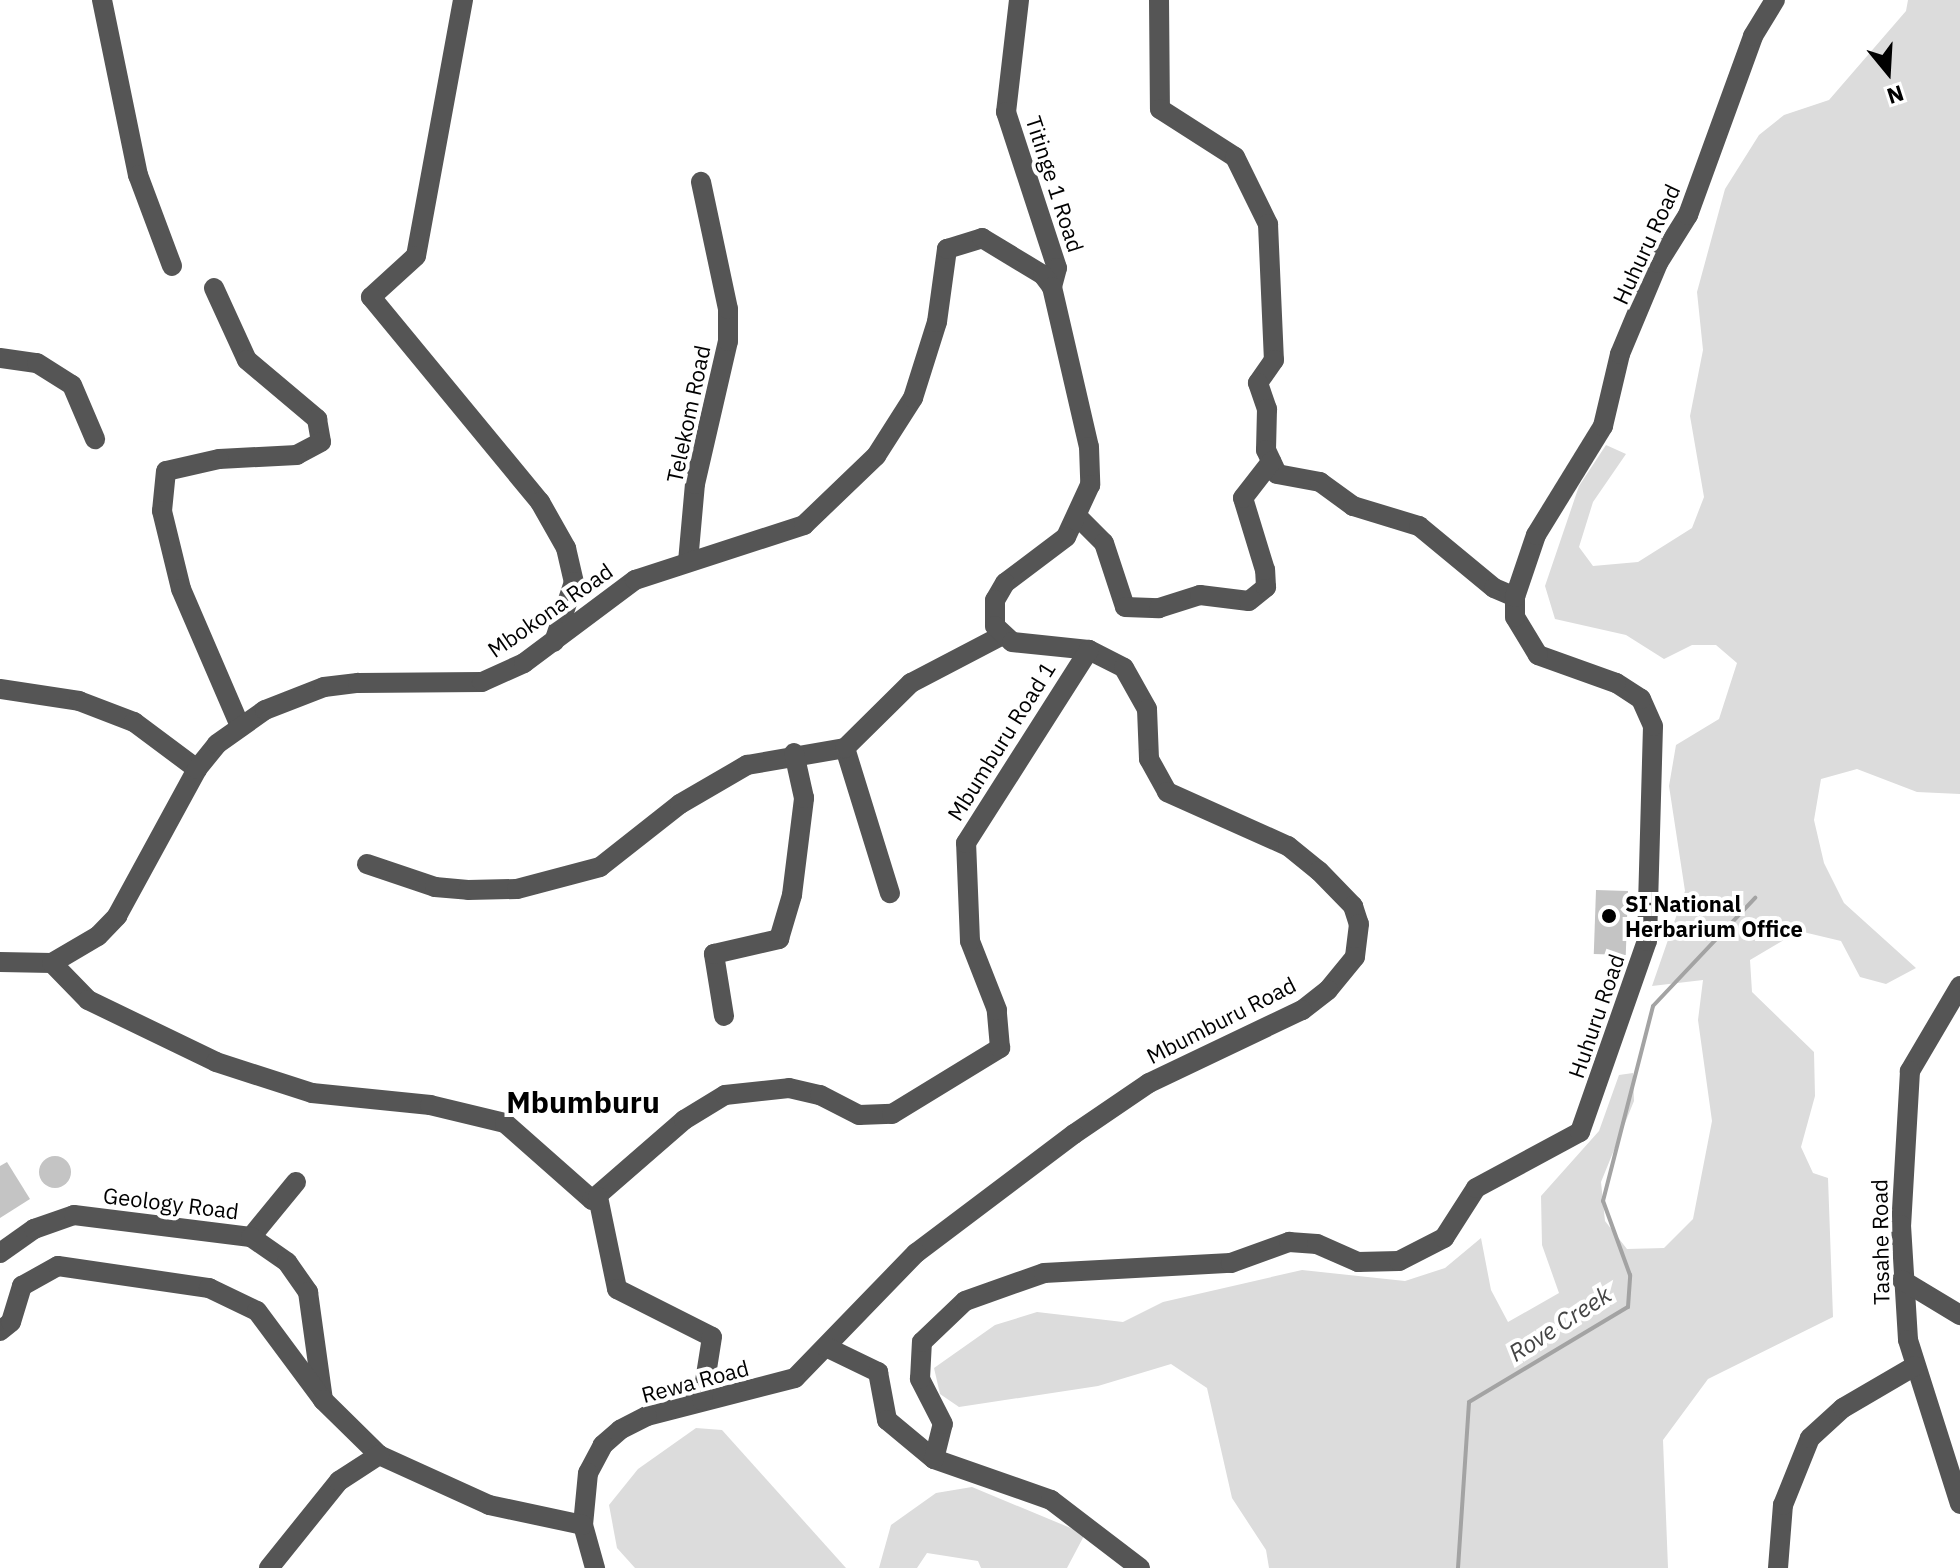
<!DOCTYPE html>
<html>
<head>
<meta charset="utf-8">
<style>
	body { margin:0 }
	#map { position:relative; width:1960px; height:1568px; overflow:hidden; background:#fff; font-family:"IBM Plex Sans",sans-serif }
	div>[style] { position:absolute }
	.green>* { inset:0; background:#dcdcdc }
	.stream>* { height:4px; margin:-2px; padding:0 2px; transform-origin:2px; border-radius:2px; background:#a3a3a3 }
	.building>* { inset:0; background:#c4c4c4; transform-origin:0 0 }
	.round { border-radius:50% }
	.minor>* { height:20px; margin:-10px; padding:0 10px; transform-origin:10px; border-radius:10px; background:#555 }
	.dots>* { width:22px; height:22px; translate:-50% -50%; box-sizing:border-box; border:4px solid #fff; border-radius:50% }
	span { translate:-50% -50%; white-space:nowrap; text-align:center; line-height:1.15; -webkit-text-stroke:8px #fff; paint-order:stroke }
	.street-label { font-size:22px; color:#000 }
	.poi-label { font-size:22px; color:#000; font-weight:700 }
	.left { translate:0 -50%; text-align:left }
	.water-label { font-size:24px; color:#444; font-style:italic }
	.district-label { font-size:30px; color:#000; font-weight:700 }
	.north { position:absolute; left:1848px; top:32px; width:80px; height:80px; -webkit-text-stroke:6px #fff; paint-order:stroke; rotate:162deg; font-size:22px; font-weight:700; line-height:32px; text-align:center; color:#000 }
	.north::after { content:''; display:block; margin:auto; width:28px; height:36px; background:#000; clip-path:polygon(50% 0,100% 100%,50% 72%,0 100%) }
</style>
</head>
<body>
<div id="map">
	<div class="green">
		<i style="clip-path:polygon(1908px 0,1960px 0,1960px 794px,1917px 792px,1857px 769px,1821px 779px,1814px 820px,1824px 863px,1844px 903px,1916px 968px,1886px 984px,1860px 977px,1841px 941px,1799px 931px,1750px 960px,1752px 992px,1814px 1052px,1815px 1096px,1801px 1147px,1813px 1173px,1828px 1178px,1833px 1317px,1708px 1379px,1663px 1440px,1668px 1568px,1269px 1568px,1266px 1550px,1232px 1498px,1207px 1388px,1171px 1364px,1098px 1386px,959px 1407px,940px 1394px,934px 1368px,995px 1325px,1037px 1312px,1123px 1322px,1163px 1302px,1302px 1270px,1405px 1281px,1445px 1268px,1481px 1238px,1491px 1290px,1508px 1322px,1559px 1293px,1542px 1245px,1541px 1196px,1599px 1131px,1619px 1075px,1633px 1073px,1634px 1101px,1601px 1182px,1605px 1221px,1627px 1249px,1664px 1248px,1693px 1219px,1712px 1121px,1698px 1020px,1703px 980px,1652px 986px,1685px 891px,1669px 786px,1676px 745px,1719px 719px,1737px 663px,1716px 645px,1692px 645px,1664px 659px,1626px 635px,1555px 619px,1545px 586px,1579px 486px,1606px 445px,1626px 454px,1593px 502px,1579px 547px,1593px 566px,1638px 562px,1692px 528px,1704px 497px,1690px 416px,1703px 350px,1697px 292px,1725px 189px,1759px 135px,1784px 115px,1829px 100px,1906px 11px)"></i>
		<i style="clip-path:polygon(696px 1428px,722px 1430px,846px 1568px,635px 1568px,617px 1548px,609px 1505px,638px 1469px)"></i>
		<i style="clip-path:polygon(972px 1487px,1085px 1534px,1067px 1568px,981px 1568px,978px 1561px,927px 1553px,917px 1568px,879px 1568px,891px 1525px,936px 1493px)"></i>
	</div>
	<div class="stream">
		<i style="left:1458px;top:1568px;width:166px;rotate:-86.2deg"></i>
		<i style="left:1469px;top:1402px;width:185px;rotate:-30.9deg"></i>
		<i style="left:1628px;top:1307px;width:32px;rotate:-86deg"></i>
		<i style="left:1630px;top:1275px;width:79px;rotate:-110deg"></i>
		<i style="left:1603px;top:1201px;width:201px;rotate:-75.6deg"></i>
		<i style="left:1653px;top:1006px;width:149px;rotate:-46.6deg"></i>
	</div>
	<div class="building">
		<i style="left:1596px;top:890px;width:32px;height:64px;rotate:2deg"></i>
		<i class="round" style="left:39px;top:1156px;width:32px;height:32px"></i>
		<i style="clip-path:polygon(7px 1162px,30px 1199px,0 1218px,0 1166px)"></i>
	</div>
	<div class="minor">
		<i style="left:102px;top:0;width:179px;rotate:78.4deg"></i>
		<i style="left:138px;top:175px;width:97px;rotate:69.5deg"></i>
		<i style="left:463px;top:0;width:260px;rotate:100.4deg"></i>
		<i style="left:416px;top:256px;width:61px;rotate:137.7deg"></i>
		<i style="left:371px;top:297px;width:266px;rotate:50.5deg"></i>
		<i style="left:540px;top:502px;width:53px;rotate:60.5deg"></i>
		<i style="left:566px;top:548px;width:35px;rotate:77deg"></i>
		<i style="left:574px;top:582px;width:63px;rotate:108.4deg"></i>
		<i style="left:1019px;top:0;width:113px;rotate:96.6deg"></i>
		<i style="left:1006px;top:112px;width:164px;rotate:71.9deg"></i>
		<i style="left:1057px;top:268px;width:20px;rotate:105deg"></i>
		<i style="left:1159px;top:0;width:109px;rotate:89.5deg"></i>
		<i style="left:1160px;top:109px;width:89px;rotate:32.6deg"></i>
		<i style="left:1235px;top:157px;width:75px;rotate:63.8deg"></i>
		<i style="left:1268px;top:224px;width:136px;rotate:87.5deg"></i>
		<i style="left:1274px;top:360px;width:28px;rotate:125deg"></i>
		<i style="left:1258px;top:383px;width:28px;rotate:71deg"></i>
		<i style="left:1267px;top:409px;width:41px;rotate:91.4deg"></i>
		<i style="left:1266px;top:450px;width:26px;rotate:65deg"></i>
		<i style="left:1277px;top:474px;width:44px;rotate:10.5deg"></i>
		<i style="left:1320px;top:482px;width:41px;rotate:36deg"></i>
		<i style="left:1353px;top:506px;width:69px;rotate:16.9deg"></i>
		<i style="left:1419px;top:526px;width:97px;rotate:39.6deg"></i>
		<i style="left:1494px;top:588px;width:23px;rotate:23deg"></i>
		<i style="left:214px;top:288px;width:79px;rotate:65.4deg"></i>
		<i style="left:247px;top:360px;width:92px;rotate:40.1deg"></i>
		<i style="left:317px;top:419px;width:23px;rotate:80deg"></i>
		<i style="left:321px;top:442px;width:27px;rotate:152deg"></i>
		<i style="left:297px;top:455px;width:78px;rotate:177.1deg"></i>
		<i style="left:219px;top:459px;width:54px;rotate:167.2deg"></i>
		<i style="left:166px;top:471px;width:40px;rotate:95.7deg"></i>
		<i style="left:162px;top:511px;width:80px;rotate:76.3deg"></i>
		<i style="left:181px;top:589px;width:149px;rotate:66.7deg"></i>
		<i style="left:0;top:358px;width:37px;rotate:8deg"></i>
		<i style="left:37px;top:363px;width:41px;rotate:32.2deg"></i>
		<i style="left:72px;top:385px;width:59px;rotate:66.9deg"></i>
		<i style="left:1079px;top:518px;width:35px;rotate:45deg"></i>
		<i style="left:1104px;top:543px;width:67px;rotate:71.8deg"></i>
		<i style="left:1125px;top:607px;width:34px;rotate:2deg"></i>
		<i style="left:1159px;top:608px;width:43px;rotate:-17.6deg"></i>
		<i style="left:1200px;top:595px;width:49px;rotate:7deg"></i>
		<i style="left:1249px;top:601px;width:22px;rotate:-39deg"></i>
		<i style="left:1266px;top:587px;width:17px;rotate:-93deg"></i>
		<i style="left:1265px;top:570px;width:75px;rotate:-107deg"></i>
		<i style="left:1243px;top:498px;width:46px;rotate:-52.1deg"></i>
		<i style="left:688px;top:562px;width:78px;rotate:-84.9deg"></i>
		<i style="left:695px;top:484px;width:147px;rotate:-77deg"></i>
		<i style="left:728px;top:341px;width:32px;rotate:-90deg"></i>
		<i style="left:728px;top:309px;width:130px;rotate:-102deg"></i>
		<i style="left:0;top:689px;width:80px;rotate:8.6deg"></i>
		<i style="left:79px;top:701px;width:59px;rotate:20.9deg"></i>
		<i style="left:134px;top:722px;width:79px;rotate:36.7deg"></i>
		<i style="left:845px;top:748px;width:152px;rotate:72.8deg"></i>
		<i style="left:367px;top:864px;width:72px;rotate:18.7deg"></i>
		<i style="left:435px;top:887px;width:33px;rotate:5deg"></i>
		<i style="left:468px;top:890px;width:49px;rotate:-1.2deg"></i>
		<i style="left:517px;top:889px;width:86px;rotate:-14.8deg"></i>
		<i style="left:600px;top:867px;width:102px;rotate:-38.2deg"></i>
		<i style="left:680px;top:804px;width:78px;rotate:-30.2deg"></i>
		<i style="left:747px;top:765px;width:99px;rotate:-9.8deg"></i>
		<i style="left:845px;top:748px;width:93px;rotate:-44.6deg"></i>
		<i style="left:911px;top:683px;width:102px;rotate:-27.6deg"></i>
		<i style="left:0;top:962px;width:52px;rotate:1.1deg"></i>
		<i style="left:52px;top:963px;width:53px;rotate:-30.4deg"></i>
		<i style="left:98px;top:936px;width:28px;rotate:-46deg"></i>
		<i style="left:117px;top:916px;width:167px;rotate:-61.4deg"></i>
		<i style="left:197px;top:769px;width:32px;rotate:-51deg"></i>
		<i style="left:217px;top:744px;width:59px;rotate:-35.3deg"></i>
		<i style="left:265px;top:710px;width:63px;rotate:-21.3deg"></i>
		<i style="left:324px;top:687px;width:34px;rotate:-7deg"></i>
		<i style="left:358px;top:683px;width:124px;rotate:-0.5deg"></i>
		<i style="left:482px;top:682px;width:46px;rotate:-24.3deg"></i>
		<i style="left:524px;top:663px;width:139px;rotate:-36.8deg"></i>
		<i style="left:635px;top:580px;width:178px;rotate:-18deg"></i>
		<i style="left:804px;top:525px;width:100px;rotate:-43.8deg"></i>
		<i style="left:876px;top:456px;width:69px;rotate:-57.5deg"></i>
		<i style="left:913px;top:398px;width:80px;rotate:-72.5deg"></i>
		<i style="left:937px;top:322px;width:74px;rotate:-82.2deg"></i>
		<i style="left:947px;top:249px;width:37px;rotate:-17deg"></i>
		<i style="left:982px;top:238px;width:71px;rotate:31.2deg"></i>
		<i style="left:1043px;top:275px;width:15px;rotate:53deg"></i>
		<i style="left:1052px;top:287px;width:164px;rotate:77deg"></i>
		<i style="left:1089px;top:447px;width:38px;rotate:88deg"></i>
		<i style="left:1090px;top:485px;width:57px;rotate:114.8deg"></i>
		<i style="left:1066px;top:537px;width:76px;rotate:143deg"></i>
		<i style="left:1005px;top:583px;width:20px;rotate:120deg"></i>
		<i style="left:995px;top:600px;width:26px;rotate:90deg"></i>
		<i style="left:995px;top:626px;width:23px;rotate:43deg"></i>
		<i style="left:1012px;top:642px;width:77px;rotate:5.9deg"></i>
		<i style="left:1089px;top:650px;width:39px;rotate:27deg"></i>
		<i style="left:1124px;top:668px;width:47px;rotate:60.7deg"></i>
		<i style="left:1147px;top:709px;width:50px;rotate:87.7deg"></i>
		<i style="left:1149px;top:759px;width:38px;rotate:61deg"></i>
		<i style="left:1167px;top:792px;width:133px;rotate:24.1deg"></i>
		<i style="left:1288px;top:846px;width:40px;rotate:39deg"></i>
		<i style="left:1319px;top:871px;width:49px;rotate:45.8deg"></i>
		<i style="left:1353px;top:906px;width:19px;rotate:72deg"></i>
		<i style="left:1359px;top:924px;width:33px;rotate:97deg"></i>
		<i style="left:1355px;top:957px;width:43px;rotate:129.3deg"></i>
		<i style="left:1328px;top:990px;width:33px;rotate:142deg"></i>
		<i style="left:1302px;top:1010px;width:170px;rotate:154.5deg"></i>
		<i style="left:1149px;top:1083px;width:91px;rotate:145.8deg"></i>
		<i style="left:1074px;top:1134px;width:198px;rotate:143deg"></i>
		<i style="left:916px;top:1253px;width:174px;rotate:134.1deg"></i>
		<i style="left:795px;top:1378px;width:153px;rotate:165.6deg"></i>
		<i style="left:647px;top:1416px;width:30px;rotate:153deg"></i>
		<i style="left:620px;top:1430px;width:23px;rotate:139deg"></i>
		<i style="left:603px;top:1445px;width:32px;rotate:118deg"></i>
		<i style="left:588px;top:1473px;width:52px;rotate:95.5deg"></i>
		<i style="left:583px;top:1525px;width:45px;rotate:74.4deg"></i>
		<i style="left:52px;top:963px;width:52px;rotate:45.8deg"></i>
		<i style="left:88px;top:1000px;width:142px;rotate:25.8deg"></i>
		<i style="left:216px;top:1062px;width:101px;rotate:17.9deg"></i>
		<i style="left:312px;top:1093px;width:119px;rotate:5.8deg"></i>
		<i style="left:430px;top:1105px;width:77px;rotate:13.5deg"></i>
		<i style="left:505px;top:1123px;width:116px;rotate:41.5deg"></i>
		<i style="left:592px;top:1200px;width:122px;rotate:-41deg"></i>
		<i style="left:684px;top:1120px;width:48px;rotate:-31.4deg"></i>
		<i style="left:725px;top:1095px;width:64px;rotate:-6.2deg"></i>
		<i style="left:789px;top:1088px;width:32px;rotate:13deg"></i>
		<i style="left:820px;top:1095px;width:44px;rotate:27.1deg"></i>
		<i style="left:859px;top:1115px;width:33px;rotate:-2deg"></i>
		<i style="left:892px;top:1114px;width:127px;rotate:-31.4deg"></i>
		<i style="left:1000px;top:1048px;width:38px;rotate:-95deg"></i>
		<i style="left:997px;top:1010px;width:74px;rotate:-111.4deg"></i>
		<i style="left:970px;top:941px;width:98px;rotate:-92.3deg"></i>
		<i style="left:966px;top:843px;width:229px;rotate:-57.5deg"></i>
		<i style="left:1960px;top:986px;width:99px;rotate:120.5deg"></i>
		<i style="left:1910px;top:1071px;width:154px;rotate:93.3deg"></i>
		<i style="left:1901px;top:1225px;width:115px;rotate:86.5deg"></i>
		<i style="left:1908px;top:1340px;width:172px;rotate:72.4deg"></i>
		<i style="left:724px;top:1016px;width:63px;rotate:-99.2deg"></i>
		<i style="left:714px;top:954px;width:67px;rotate:-13deg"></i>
		<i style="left:779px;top:939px;width:46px;rotate:-73.5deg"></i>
		<i style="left:792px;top:895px;width:98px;rotate:-82.9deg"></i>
		<i style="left:804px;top:798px;width:46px;rotate:-102.5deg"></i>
		<i style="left:598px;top:1197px;width:94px;rotate:78.3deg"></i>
		<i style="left:617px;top:1289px;width:106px;rotate:26.8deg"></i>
		<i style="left:712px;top:1337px;width:64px;rotate:99deg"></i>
		<i style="left:251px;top:1237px;width:71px;rotate:-50.7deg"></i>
		<i style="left:0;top:1253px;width:42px;rotate:-35.2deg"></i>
		<i style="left:34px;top:1229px;width:42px;rotate:-19.3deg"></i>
		<i style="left:74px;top:1215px;width:178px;rotate:7.1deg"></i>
		<i style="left:251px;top:1237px;width:44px;rotate:34.8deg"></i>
		<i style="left:287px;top:1262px;width:37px;rotate:55deg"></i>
		<i style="left:308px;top:1292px;width:109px;rotate:82.1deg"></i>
		<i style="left:1902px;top:1280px;width:68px;rotate:31.1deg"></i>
		<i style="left:0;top:1331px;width:14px;rotate:-39deg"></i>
		<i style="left:11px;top:1322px;width:38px;rotate:-73deg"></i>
		<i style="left:22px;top:1286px;width:41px;rotate:-29.1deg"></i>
		<i style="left:58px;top:1266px;width:153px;rotate:8.3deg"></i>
		<i style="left:209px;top:1288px;width:53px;rotate:25.6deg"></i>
		<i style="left:257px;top:1311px;width:111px;rotate:53.4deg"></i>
		<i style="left:323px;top:1400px;width:78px;rotate:44.5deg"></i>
		<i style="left:379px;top:1455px;width:121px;rotate:24.4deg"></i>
		<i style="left:489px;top:1505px;width:96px;rotate:12deg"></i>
		<i style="left:826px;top:1347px;width:58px;rotate:25.7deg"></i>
		<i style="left:878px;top:1372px;width:49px;rotate:79.4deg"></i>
		<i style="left:887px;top:1420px;width:61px;rotate:39.7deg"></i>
		<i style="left:934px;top:1459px;width:124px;rotate:19.3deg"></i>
		<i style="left:1051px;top:1500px;width:112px;rotate:37.4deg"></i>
		<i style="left:934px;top:1459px;width:36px;rotate:-76deg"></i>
		<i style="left:943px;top:1424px;width:51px;rotate:-117.1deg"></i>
		<i style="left:920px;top:1379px;width:37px;rotate:-87deg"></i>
		<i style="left:922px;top:1342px;width:59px;rotate:-43.6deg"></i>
		<i style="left:965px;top:1301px;width:84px;rotate:-19.5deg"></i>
		<i style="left:1044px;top:1273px;width:187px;rotate:-3.1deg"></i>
		<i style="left:1231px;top:1263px;width:62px;rotate:-19.9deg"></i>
		<i style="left:1289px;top:1242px;width:28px;rotate:4deg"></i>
		<i style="left:1317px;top:1244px;width:45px;rotate:23.7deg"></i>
		<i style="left:1358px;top:1262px;width:41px;rotate:-1.4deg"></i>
		<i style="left:1399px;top:1261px;width:51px;rotate:-27.1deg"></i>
		<i style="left:1444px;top:1238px;width:59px;rotate:-57.4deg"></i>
		<i style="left:1476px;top:1188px;width:118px;rotate:-28.3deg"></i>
		<i style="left:1580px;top:1132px;width:202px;rotate:-70.7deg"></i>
		<i style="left:1647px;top:941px;width:215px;rotate:-88.4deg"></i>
		<i style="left:1653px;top:726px;width:30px;rotate:-114deg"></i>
		<i style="left:1641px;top:699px;width:30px;rotate:-147deg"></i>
		<i style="left:1616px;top:683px;width:83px;rotate:-160.3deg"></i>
		<i style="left:1538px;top:655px;width:44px;rotate:-121.2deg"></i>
		<i style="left:1515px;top:617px;width:20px;rotate:-90deg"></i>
		<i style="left:1515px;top:597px;width:65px;rotate:-71.3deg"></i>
		<i style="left:1536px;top:535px;width:128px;rotate:-58.4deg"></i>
		<i style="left:1603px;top:426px;width:74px;rotate:-76.7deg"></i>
		<i style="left:1620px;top:354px;width:99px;rotate:-67.3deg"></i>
		<i style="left:1658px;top:263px;width:57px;rotate:-58deg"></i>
		<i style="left:1688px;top:215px;width:190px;rotate:-70deg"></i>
		<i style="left:1753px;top:36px;width:42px;rotate:-58.6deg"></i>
		<i style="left:269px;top:1568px;width:112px;rotate:-51.2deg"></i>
		<i style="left:339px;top:1481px;width:48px;rotate:-33deg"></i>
		<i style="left:1778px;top:1568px;width:63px;rotate:-85.5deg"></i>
		<i style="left:1783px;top:1505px;width:72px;rotate:-68.1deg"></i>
		<i style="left:1810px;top:1438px;width:45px;rotate:-42.3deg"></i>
		<i style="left:1843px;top:1408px;width:83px;rotate:-30.3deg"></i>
	</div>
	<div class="dots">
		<i style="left:1609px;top:916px;background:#000"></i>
	</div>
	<div class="street-label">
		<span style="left:1055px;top:184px;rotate:72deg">Titinge 1 Road</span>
		<span style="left:1646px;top:244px;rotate:-65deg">Huhuru Road</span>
		<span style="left:688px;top:414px;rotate:-78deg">Telekom Road</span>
		<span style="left:550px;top:610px;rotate:-35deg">Mbokona Road</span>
		<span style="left:1001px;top:741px;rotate:-58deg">Mbumburu Road 1</span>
		<span style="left:1596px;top:1016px;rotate:-71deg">Huhuru Road</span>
		<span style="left:1221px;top:1020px;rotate:-27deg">Mbumburu Road</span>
		<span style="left:171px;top:1203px;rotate:7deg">Geology Road</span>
		<span style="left:1880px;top:1242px;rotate:-91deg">Tasahe Road</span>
		<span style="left:695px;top:1381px;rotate:-15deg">Rewa Road</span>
	</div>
	<div class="poi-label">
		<span class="left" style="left:1625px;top:916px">SI National<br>Herbarium Office</span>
	</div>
	<div class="water-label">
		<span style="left:1560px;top:1324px;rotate:-33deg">Rove Creek</span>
	</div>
	<div class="district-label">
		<span style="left:583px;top:1102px">Mbumburu</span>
	</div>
	<div class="north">N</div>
</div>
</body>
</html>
